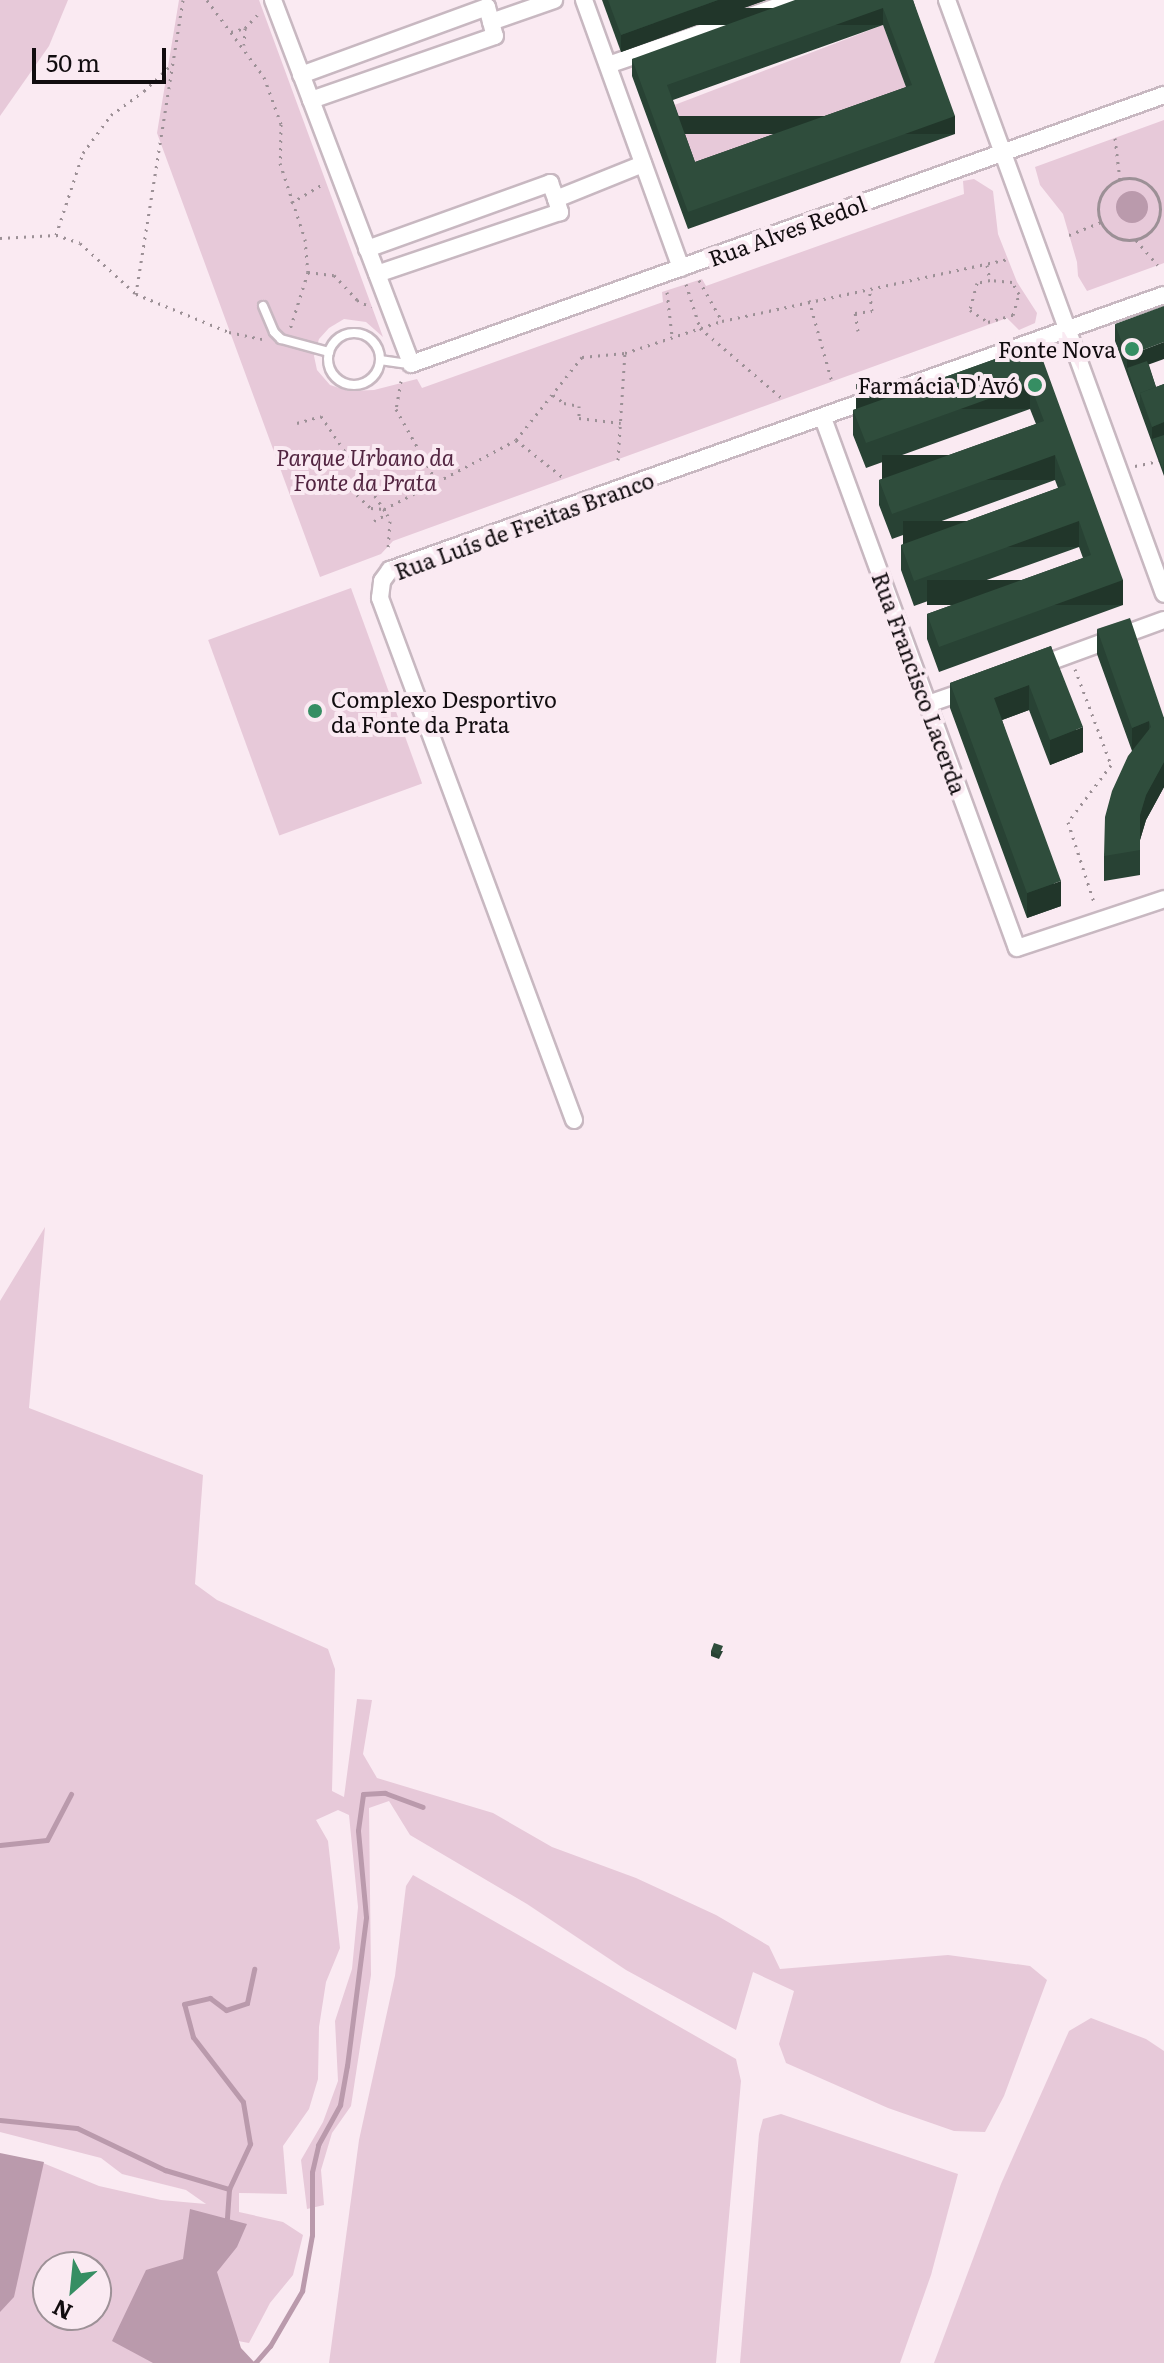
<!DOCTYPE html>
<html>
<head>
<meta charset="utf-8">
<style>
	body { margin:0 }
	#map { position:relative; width:1164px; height:2363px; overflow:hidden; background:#faeaf2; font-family:Literata,serif }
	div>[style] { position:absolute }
	.green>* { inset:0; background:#e7c9d9; transform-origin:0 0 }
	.water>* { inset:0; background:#ba9aac }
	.round { border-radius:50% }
	.stream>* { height:5px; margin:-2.5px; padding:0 2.5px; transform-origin:2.5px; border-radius:2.5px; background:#ba9aac }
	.path>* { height:3px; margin-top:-1.5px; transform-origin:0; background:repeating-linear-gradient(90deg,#9c9096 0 2px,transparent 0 8px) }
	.path>.ring { margin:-1.5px; padding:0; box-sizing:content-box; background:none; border:3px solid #9c9096; border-radius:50% }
	.roads { filter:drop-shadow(2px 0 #c8b8c1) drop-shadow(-2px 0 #c8b8c1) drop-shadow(0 2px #c8b8c1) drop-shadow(0 -2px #c8b8c1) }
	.lane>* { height:8px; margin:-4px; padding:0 4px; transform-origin:4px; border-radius:4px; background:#fff }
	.lane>.ring { margin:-4px; padding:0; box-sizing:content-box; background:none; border:8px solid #fff; border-radius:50% }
	.street>* { height:16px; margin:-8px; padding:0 8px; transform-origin:8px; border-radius:8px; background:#fff }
	.wall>* { inset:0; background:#284234 }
	.shaded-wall>* { inset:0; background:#21362a; transform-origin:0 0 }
	.building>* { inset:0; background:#2f4d3c }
	.dots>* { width:22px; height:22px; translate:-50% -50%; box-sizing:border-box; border:4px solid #faeaf2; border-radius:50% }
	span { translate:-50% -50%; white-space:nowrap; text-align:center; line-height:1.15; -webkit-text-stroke:8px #faeaf2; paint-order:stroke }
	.street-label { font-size:22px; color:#110c0f }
	.poi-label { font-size:22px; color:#110c0f }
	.right { translate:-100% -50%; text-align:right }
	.left { translate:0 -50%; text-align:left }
	.park-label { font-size:22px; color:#522541; font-style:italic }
	.north { position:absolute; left:32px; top:2251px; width:80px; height:80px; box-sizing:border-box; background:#faeaf2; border:2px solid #9d9197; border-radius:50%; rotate:207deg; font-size:22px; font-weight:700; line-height:32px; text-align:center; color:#110c0f }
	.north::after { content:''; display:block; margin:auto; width:28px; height:36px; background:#368e63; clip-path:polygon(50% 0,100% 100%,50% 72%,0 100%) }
	.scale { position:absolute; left:32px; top:48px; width:134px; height:36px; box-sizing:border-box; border:4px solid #110c0f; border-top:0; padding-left:10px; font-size:24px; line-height:28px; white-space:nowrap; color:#110c0f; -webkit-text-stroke:6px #faeaf2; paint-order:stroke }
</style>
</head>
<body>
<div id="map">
	<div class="green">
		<i style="clip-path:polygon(0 0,68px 0,49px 46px,0 116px)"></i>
		<i style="clip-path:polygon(179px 0,259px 0,383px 337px,366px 322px,344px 319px,329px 328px,319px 339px,314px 356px,317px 370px,330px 385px,349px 391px,374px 390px,417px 379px,422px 388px,663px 302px,662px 292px,702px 279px,706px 286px,964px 194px,963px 181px,974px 179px,993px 191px,998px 234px,1017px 282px,1037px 313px,1035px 323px,1019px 330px,1007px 318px,393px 541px,381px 554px,320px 577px,157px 133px)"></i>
		<i style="left:883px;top:25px;width:82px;height:229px;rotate:69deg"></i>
		<i style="clip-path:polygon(1164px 120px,1164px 263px,1087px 291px,1078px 276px,1077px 262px,1063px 214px,1040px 185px,1035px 167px)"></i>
		<i style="left:351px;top:588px;width:208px;height:152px;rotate:70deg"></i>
		<i style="clip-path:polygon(evenodd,45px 1227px,29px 1408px,203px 1475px,195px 1584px,217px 1600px,328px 1649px,335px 1669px,332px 1791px,344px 1797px,357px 1699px,372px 1700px,363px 1754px,377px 1778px,493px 1813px,552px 1847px,636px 1878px,716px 1915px,769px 1946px,780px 1969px,948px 1955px,1030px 1966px,1047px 1980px,1004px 2096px,985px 2132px,954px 2131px,888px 2108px,786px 2063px,779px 2044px,794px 1991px,753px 1972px,736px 2030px,626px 1970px,527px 1904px,410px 1835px,389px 1801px,369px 1808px,371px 1975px,351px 2106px,332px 2133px,321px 2170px,324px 2205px,307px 2209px,301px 2160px,323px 2122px,338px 2081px,335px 2021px,352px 1969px,358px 1907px,349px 1815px,338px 1810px,316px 1820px,328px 1841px,340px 1948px,326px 1982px,319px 2027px,318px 2079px,309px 2109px,283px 2146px,287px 2194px,239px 2193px,239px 2212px,283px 2222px,303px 2235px,293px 2275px,270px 2303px,249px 2343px,238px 2341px,240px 2349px,253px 2363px,0 2363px,0 2154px,43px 2163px,99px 2186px,161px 2200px,206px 2204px,186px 2190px,122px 2174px,101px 2158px,0 2132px,0 1301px,45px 1227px,48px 2267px,96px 2267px,96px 2315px,48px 2315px,48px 2267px)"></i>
		<i style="clip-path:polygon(413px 1875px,736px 2059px,741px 2081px,716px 2363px,329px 2363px,359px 2140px,395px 1976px,406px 1886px)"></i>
		<i style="clip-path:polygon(1091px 2018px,1146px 2039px,1164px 2051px,1164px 2363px,934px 2363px,1001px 2184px,1069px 2031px)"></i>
		<i style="clip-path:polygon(781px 2114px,958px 2174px,931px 2275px,900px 2363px,740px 2363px,759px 2134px,763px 2119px)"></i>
	</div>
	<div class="water">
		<i class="round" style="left:1116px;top:191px;width:32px;height:32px"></i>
		<i style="clip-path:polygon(0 2153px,44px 2162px,14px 2297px,0 2312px)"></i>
		<i style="clip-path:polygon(190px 2209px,247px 2224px,237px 2247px,217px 2272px,241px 2348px,255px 2363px,153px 2363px,112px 2341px,146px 2270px,183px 2259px)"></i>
	</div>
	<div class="stream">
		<i style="left:0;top:1845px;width:47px;rotate:-6.1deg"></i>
		<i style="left:47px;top:1840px;width:52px;rotate:-62.4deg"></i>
		<i style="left:0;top:2120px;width:77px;rotate:5.9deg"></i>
		<i style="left:77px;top:2128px;width:98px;rotate:25.5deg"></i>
		<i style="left:165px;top:2170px;width:67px;rotate:16.5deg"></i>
		<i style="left:229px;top:2189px;width:30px;rotate:94deg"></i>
		<i style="left:229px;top:2189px;width:50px;rotate:-65deg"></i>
		<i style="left:250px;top:2144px;width:43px;rotate:-99.5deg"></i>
		<i style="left:243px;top:2102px;width:82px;rotate:-127.6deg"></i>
		<i style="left:193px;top:2037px;width:34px;rotate:-105deg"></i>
		<i style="left:184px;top:2004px;width:27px;rotate:-13deg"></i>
		<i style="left:210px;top:1998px;width:20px;rotate:37deg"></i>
		<i style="left:226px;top:2010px;width:22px;rotate:-18deg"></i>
		<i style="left:247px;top:2003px;width:35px;rotate:-78deg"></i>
		<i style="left:255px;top:2363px;width:23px;rotate:-49deg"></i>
		<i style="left:270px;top:2346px;width:64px;rotate:-59.8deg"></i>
		<i style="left:302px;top:2291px;width:57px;rotate:-79.9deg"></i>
		<i style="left:312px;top:2235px;width:63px;rotate:-90deg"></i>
		<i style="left:312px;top:2172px;width:28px;rotate:-77deg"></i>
		<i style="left:318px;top:2145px;width:46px;rotate:-61.2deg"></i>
		<i style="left:340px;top:2105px;width:40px;rotate:-80deg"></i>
		<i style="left:347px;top:2066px;width:150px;rotate:-82.7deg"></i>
		<i style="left:366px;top:1917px;width:87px;rotate:-95.3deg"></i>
		<i style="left:358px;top:1830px;width:36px;rotate:-82deg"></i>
		<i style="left:363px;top:1794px;width:22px;rotate:-3deg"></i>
		<i style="left:385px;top:1793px;width:40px;rotate:20.2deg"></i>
	</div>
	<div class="path">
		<i style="left:183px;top:0;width:298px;rotate:99.1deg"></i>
		<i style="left:136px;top:294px;width:100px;rotate:22.2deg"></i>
		<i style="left:229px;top:332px;width:38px;rotate:12deg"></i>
		<i style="left:207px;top:0;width:96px;rotate:53.5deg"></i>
		<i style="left:264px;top:77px;width:50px;rotate:70.1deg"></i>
		<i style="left:281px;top:124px;width:39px;rotate:91deg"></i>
		<i style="left:280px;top:163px;width:80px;rotate:71.8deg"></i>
		<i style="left:305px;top:239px;width:33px;rotate:85deg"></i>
		<i style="left:308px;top:272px;width:60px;rotate:107.5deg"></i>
		<i style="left:245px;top:28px;width:21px;rotate:-47deg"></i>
		<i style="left:231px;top:32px;width:15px;rotate:-16deg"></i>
		<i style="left:245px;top:28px;width:17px;rotate:93deg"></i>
		<i style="left:1115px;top:138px;width:42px;rotate:83.2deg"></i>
		<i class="ring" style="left:1098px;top:178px;width:59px;height:59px"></i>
		<i style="left:291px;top:203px;width:39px;rotate:-31deg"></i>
		<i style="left:56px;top:235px;width:86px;rotate:-71.8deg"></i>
		<i style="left:83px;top:153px;width:47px;rotate:-53.6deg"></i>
		<i style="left:111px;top:115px;width:41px;rotate:-36deg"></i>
		<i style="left:144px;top:91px;width:36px;rotate:-44deg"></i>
		<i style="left:1069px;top:235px;width:35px;rotate:-22deg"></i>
		<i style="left:0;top:238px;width:56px;rotate:-3.1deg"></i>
		<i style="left:56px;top:235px;width:25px;rotate:18deg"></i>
		<i style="left:80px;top:243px;width:76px;rotate:42.3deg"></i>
		<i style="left:1136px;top:240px;width:33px;rotate:49deg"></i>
		<i style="left:987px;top:265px;width:15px;rotate:79deg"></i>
		<i style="left:990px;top:280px;width:13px;rotate:167deg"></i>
		<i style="left:977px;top:283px;width:28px;rotate:105deg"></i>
		<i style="left:970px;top:310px;width:22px;rotate:34deg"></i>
		<i style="left:988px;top:322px;width:26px;rotate:-16deg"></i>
		<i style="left:1013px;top:315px;width:22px;rotate:-74deg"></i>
		<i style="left:1019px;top:294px;width:14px;rotate:-120deg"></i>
		<i style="left:1012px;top:282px;width:22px;rotate:-175deg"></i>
		<i style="left:308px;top:272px;width:26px;rotate:7deg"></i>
		<i style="left:334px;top:275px;width:34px;rotate:47deg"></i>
		<i style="left:357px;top:300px;width:16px;rotate:27deg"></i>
		<i style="left:699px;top:280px;width:47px;rotate:60.7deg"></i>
		<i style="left:686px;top:284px;width:46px;rotate:72.3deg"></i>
		<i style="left:700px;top:328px;width:109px;rotate:40.5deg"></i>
		<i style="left:667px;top:292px;width:44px;rotate:83.5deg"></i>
		<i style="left:809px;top:300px;width:85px;rotate:74.3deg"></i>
		<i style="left:858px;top:331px;width:18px;rotate:-99deg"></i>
		<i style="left:855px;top:313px;width:17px;rotate:-7deg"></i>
		<i style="left:872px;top:311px;width:23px;rotate:-97deg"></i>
		<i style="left:401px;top:381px;width:28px;rotate:100deg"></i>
		<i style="left:396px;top:409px;width:84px;rotate:60.7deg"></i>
		<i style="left:553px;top:395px;width:14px;rotate:36deg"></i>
		<i style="left:564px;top:403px;width:15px;rotate:11deg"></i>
		<i style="left:579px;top:406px;width:12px;rotate:90deg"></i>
		<i style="left:579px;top:418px;width:42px;rotate:6.8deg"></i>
		<i style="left:297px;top:423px;width:25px;rotate:-16deg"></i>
		<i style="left:321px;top:416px;width:118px;rotate:56deg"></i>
		<i style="left:387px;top:514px;width:8px;rotate:67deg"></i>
		<i style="left:390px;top:521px;width:26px;rotate:94deg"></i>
		<i style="left:516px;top:440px;width:63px;rotate:38.5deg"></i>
		<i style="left:618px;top:460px;width:107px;rotate:-86.3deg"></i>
		<i style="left:1135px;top:466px;width:24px;rotate:-12deg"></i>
		<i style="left:345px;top:484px;width:35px;rotate:43deg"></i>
		<i style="left:371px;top:508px;width:13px;rotate:4deg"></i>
		<i style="left:384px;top:509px;width:59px;rotate:-27deg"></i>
		<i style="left:437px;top:482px;width:89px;rotate:-28deg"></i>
		<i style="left:516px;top:440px;width:106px;rotate:-51.5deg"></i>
		<i style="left:582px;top:357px;width:43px;rotate:-5.3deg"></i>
		<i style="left:625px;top:353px;width:102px;rotate:-18.3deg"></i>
		<i style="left:722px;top:321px;width:293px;rotate:-12.2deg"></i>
		<i style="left:374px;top:521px;width:15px;rotate:-28deg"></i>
		<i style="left:1075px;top:669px;width:103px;rotate:69.4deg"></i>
		<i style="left:1111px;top:765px;width:71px;rotate:127deg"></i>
		<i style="left:1068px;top:822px;width:87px;rotate:72deg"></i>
	</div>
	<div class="roads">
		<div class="lane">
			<i style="left:263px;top:306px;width:28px;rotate:67deg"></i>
			<i style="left:274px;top:332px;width:10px;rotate:45deg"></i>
			<i style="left:281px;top:339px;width:50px;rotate:15.2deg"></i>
			<i class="ring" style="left:328px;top:333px;width:44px;height:44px"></i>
			<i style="left:380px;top:360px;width:30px;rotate:8deg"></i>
		</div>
		<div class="street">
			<i style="left:273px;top:0;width:389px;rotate:69.2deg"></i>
			<i style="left:411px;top:364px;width:800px;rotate:-19.66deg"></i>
			<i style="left:584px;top:0;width:285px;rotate:70.1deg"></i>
			<i style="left:947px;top:0;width:632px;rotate:69.93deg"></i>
			<i style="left:491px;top:22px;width:67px;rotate:-19.2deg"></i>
			<i style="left:608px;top:65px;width:200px;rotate:-19deg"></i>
			<i style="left:301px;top:75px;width:198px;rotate:-20.1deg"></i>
			<i style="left:487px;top:7px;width:30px;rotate:75deg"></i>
			<i style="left:495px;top:36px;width:195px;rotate:160.8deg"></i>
			<i style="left:556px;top:199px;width:94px;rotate:-21.9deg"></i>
			<i style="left:367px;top:249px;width:195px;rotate:-19.8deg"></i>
			<i style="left:550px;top:183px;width:17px;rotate:69deg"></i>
			<i style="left:556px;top:199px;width:14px;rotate:73deg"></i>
			<i style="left:560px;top:212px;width:193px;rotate:161.3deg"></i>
			<i style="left:823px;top:418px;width:564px;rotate:69.9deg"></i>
			<i style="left:1017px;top:948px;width:155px;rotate:-18.4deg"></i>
			<i style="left:1038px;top:666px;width:134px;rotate:-20.1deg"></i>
			<i style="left:928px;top:704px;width:46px;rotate:-19.2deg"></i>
			<i style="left:574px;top:1120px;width:557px;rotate:-110.39deg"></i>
			<i style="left:380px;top:598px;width:17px;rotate:-83deg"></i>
			<i style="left:382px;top:581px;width:14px;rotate:-54deg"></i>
			<i style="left:390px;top:570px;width:821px;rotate:-19.56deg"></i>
		</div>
	</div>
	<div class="wall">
		<i style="clip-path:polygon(602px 0,766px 0,621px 52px)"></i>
		<i style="clip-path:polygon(evenodd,913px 0,955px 134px,688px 229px,632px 76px,632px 59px,913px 0,883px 25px,906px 87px,695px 162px,673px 100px,883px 25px)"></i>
		<i style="clip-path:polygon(1115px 324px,1149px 365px,1156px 387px,1164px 384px,1164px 476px,1115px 341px)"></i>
		<i style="clip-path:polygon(1037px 344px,1123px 605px,939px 672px,927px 639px,927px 614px,1083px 558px,1079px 547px,914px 606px,901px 570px,901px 545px,1058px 488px,1055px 480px,892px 539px,879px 505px,879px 480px,1036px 424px,1030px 409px,866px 468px,853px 435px,853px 410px)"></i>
		<i style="clip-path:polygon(1097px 629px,1164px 718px,1164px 787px,1146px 820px,1140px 840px,1140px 875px,1104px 881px,1104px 856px,1132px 751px,1097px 654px)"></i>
		<i style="clip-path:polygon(1051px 646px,1083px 752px,1050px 765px,1029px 710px,1002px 720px,1061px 906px,1027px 918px,950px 708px,950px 683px)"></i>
		<i style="clip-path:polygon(711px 1651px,723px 1651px,719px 1659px,711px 1656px)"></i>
	</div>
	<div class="shaded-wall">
		<i style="clip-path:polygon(718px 0,766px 0,621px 52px,621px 35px)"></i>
		<i style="left:883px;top:8px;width:17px;height:229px;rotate:90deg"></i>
		<i style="left:955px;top:116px;width:18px;height:284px;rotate:90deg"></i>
		<i style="clip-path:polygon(1164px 342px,1164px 359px,1128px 372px,1127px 368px,1127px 356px)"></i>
		<i style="left:1030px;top:384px;width:25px;height:174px;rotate:90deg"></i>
		<i style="clip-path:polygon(1164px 422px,1164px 440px,1152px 439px,1152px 444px,1152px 427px)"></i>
		<i style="left:1055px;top:455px;width:25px;height:173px;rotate:90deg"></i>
		<i style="left:1079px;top:521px;width:26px;height:176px;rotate:90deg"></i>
		<i style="left:1123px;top:580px;width:25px;height:196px;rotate:90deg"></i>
		<i style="clip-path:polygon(1029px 685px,1029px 710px,994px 723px,994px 698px)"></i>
		<i style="clip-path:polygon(1149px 721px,1149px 746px,1132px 753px,1132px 728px)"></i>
		<i style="clip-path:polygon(1083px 727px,1083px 752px,1050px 765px,1050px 740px)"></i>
		<i style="clip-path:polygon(1164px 762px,1164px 787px,1146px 820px,1140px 840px,1140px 875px,1140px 815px,1146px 795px)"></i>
		<i style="clip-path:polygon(1061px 881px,1061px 906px,1027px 918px,1027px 893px)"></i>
	</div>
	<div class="building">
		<i style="clip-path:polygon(608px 0,718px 0,621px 35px)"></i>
		<i style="clip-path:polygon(evenodd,795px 0,913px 0,955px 116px,688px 212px,632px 59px,795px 0,883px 8px,912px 85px,695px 162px,667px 85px,883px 8px)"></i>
		<i style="clip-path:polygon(1164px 306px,1164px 342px,1127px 356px,1115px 324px)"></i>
		<i style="clip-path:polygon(1037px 344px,1123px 580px,939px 647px,927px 614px,1091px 555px,1079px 521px,914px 581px,901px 545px,1066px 485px,1055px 455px,892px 514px,879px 480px,1044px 421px,1030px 384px,866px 443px,853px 410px)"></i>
		<i style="clip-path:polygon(1147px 361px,1156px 387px,1140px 393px,1140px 405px,1127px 368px)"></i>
		<i style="clip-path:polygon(1164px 384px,1164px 422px,1152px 427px,1140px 393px)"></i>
		<i style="clip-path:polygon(1164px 435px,1164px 457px,1163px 470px,1152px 439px)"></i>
		<i style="clip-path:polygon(1130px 618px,1164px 718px,1164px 762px,1146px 795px,1140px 815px,1140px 850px,1104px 856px,1105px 817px,1112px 791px,1128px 756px,1151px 727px,1149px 721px,1132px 728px,1097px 629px)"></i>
		<i style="clip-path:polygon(1051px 646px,1083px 727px,1050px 740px,1029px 685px,994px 698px,1061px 881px,1027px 893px,950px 683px)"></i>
		<i style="clip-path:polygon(714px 1643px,723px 1646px,719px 1655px,711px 1651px)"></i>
	</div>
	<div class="dots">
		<i style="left:1132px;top:349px;background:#368e63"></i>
		<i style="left:1035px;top:385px;background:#368e63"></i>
		<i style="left:315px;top:711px;background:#368e63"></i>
	</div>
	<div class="street-label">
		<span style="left:787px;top:230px;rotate:-20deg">Rua Alves Redol</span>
		<span style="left:524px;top:525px;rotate:-20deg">Rua Luís de Freitas Branco</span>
		<span style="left:920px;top:683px;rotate:70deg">Rua Francisco Lacerda</span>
	</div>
	<div class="poi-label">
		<span class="right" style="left:1116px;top:349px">Fonte Nova</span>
		<span class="right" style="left:1019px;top:385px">Farmácia D'Avó</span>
		<span class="left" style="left:331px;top:711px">Complexo Desportivo<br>da Fonte da Prata</span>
	</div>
	<div class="park-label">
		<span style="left:365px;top:469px">Parque Urbano da<br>Fonte da Prata</span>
	</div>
	<div class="north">N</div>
	<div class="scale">50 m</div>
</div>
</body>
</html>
